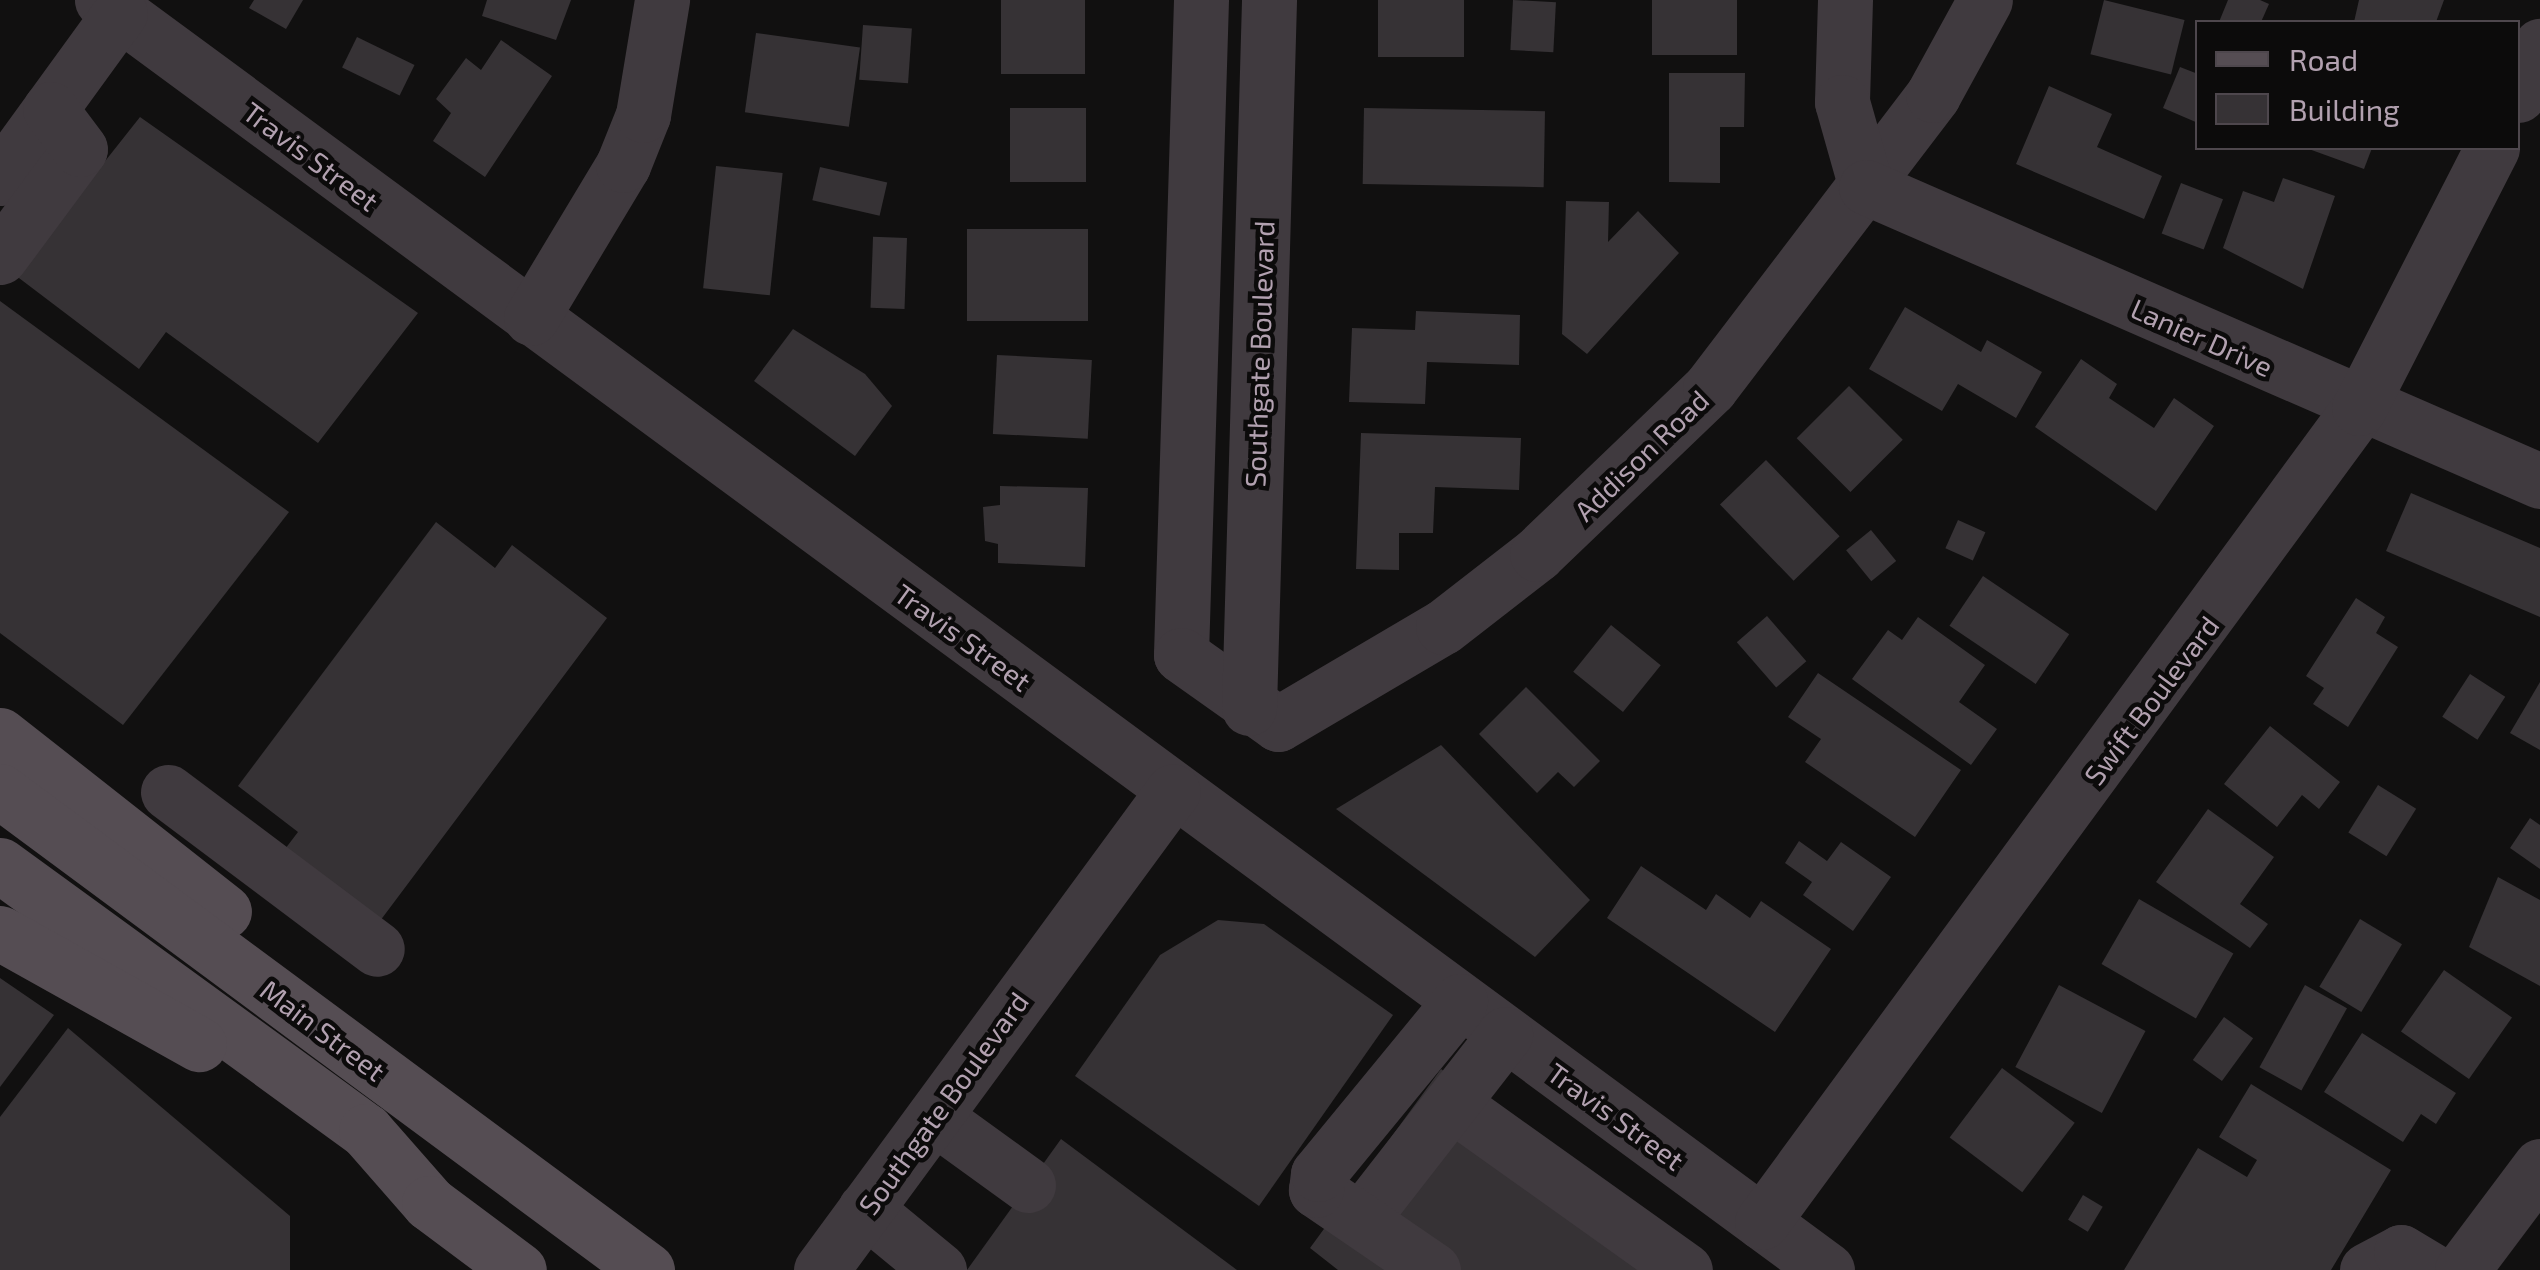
<!DOCTYPE html>
<html>
<head>
<meta charset="utf-8">
<style>
	body { margin:0 }
	#map { position:relative; width:2540px; height:1270px; overflow:hidden; background:#111010; font-family:"Exo 2",sans-serif }
	div>[style] { position:absolute }
	.building>* { inset:0; background:#363235; transform-origin:0 0 }
	.minor>* { height:55px; margin:-27.5px; padding:0 27.5px; transform-origin:27.5px; border-radius:27.5px; background:#403a3f }
	.major>* { height:55px; margin:-27.5px; padding:0 27.5px; transform-origin:27.5px; border-radius:27.5px; background:#554d53 }
	span { translate:-50% -50%; white-space:nowrap; text-align:center; line-height:1.15; -webkit-text-stroke:9px #0c0b0b; paint-order:stroke }
	.street-label { font-size:28px; color:#b2a1b0 }
	.legend { position:absolute; left:2195px; top:20px; width:325px; height:130px; box-sizing:border-box; background:#0c0b0b; border:2px solid #4e474d; margin:0; padding:12px 18px; list-style:none; font-size:30px; color:#b2a1b0 }
	.legend li { display:flex; align-items:center; gap:20px; height:50px }
	.legend b { width:50px; border:2px solid #4e474d }
</style>
</head>
<body>
<div id="map">
	<div class="building">
		<i style="clip-path:polygon(254px 0,303px 0,286px 29px,249px 8px)"></i>
		<i style="clip-path:polygon(487px 0,571px 0,556px 40px,482px 16px)"></i>
		<i style="left:1001px;top:0;width:84px;height:74px"></i>
		<i style="left:1378px;top:0;width:86px;height:57px"></i>
		<i style="left:1513px;top:0;width:43px;height:50px;rotate:3deg"></i>
		<i style="left:1652px;top:0;width:85px;height:55px"></i>
		<i style="left:2104px;top:0;width:83px;height:56px;rotate:14deg"></i>
		<i style="clip-path:polygon(2228px 0,2260px 0,2269px 4px,2261px 22px,2219px 22px)"></i>
		<i style="clip-path:polygon(2359px 0,2444px 0,2436px 22px,2354px 22px)"></i>
		<i style="left:863px;top:25px;width:49px;height:55px;rotate:4deg"></i>
		<i style="left:756px;top:33px;width:105px;height:80px;rotate:8deg"></i>
		<i style="left:357px;top:37px;width:64px;height:34px;rotate:26deg"></i>
		<i style="clip-path:polygon(501px 40px,552px 76px,485px 177px,433px 141px,451px 113px,436px 99px,466px 58px,481px 70px)"></i>
		<i style="clip-path:polygon(2180px 67px,2198px 74px,2198px 123px,2163px 108px)"></i>
		<i style="clip-path:polygon(1669px 73px,1745px 73px,1744px 127px,1720px 127px,1720px 183px,1669px 182px)"></i>
		<i style="clip-path:polygon(2049px 86px,2112px 114px,2097px 147px,2162px 176px,2144px 219px,2016px 164px)"></i>
		<i style="left:1010px;top:108px;width:76px;height:74px"></i>
		<i style="left:1364px;top:108px;width:181px;height:76px;rotate:1deg"></i>
		<i style="clip-path:polygon(140px 117px,418px 313px,318px 443px,166px 332px,139px 369px,15px 275px)"></i>
		<i style="clip-path:polygon(2306px 148px,2372px 148px,2364px 169px)"></i>
		<i style="left:716px;top:166px;width:67px;height:123px;rotate:6deg"></i>
		<i style="left:820px;top:167px;width:69px;height:34px;rotate:13deg"></i>
		<i style="clip-path:polygon(2283px 178px,2335px 196px,2303px 289px,2223px 248px,2243px 191px,2274px 202px)"></i>
		<i style="left:2181px;top:183px;width:45px;height:54px;rotate:21deg"></i>
		<i style="clip-path:polygon(1566px 201px,1609px 202px,1608px 242px,1638px 211px,1679px 253px,1587px 354px,1562px 334px)"></i>
		<i style="left:967px;top:229px;width:121px;height:92px"></i>
		<i style="left:907px;top:238px;width:71px;height:34px;rotate:92deg"></i>
		<i style="clip-path:polygon(0 301px,289px 512px,123px 725px,0 633px)"></i>
		<i style="clip-path:polygon(1905px 307px,1981px 352px,1987px 340px,2042px 372px,2016px 418px,1958px 384px,1942px 411px,1869px 369px)"></i>
		<i style="clip-path:polygon(1416px 311px,1520px 315px,1519px 365px,1427px 362px,1425px 404px,1349px 402px,1352px 328px,1415px 330px)"></i>
		<i style="clip-path:polygon(793px 329px,865px 374px,892px 406px,855px 456px,754px 381px)"></i>
		<i style="left:997px;top:355px;width:95px;height:79px;rotate:3deg"></i>
		<i style="clip-path:polygon(2081px 359px,2117px 384px,2109px 398px,2154px 428px,2174px 398px,2214px 426px,2156px 511px,2035px 427px)"></i>
		<i style="left:1849px;top:386px;width:76px;height:74px;rotate:45deg"></i>
		<i style="clip-path:polygon(1361px 433px,1521px 438px,1519px 490px,1435px 487px,1433px 533px,1399px 533px,1399px 570px,1356px 569px)"></i>
		<i style="left:1766px;top:460px;width:106px;height:64px;rotate:46deg"></i>
		<i style="clip-path:polygon(1000px 486px,1088px 488px,1085px 567px,998px 563px,998px 544px,985px 541px,983px 507px,1000px 505px)"></i>
		<i style="clip-path:polygon(2411px 493px,2540px 548px,2540px 617px,2386px 551px)"></i>
		<i style="left:1958px;top:520px;width:30px;height:31px;rotate:24deg"></i>
		<i style="clip-path:polygon(436px 522px,495px 568px,512px 545px,607px 618px,377px 925px,282px 853px,298px 832px,238px 786px)"></i>
		<i style="left:1871px;top:530px;width:40px;height:32px;rotate:51deg"></i>
		<i style="left:1983px;top:576px;width:104px;height:60px;rotate:34deg"></i>
		<i style="clip-path:polygon(2356px 598px,2385px 617px,2376px 633px,2398px 647px,2348px 727px,2313px 704px,2324px 688px,2306px 676px)"></i>
		<i style="left:1767px;top:616px;width:60px;height:40px;rotate:49deg"></i>
		<i style="clip-path:polygon(1918px 617px,1985px 665px,1959px 702px,1997px 729px,1971px 765px,1852px 679px,1888px 630px,1902px 640px)"></i>
		<i style="left:1611px;top:625px;width:64px;height:60px;rotate:39deg"></i>
		<i style="clip-path:polygon(1818px 673px,1961px 770px,1915px 837px,1805px 762px,1821px 739px,1788px 717px)"></i>
		<i style="left:2470px;top:674px;width:42px;height:51px;rotate:33deg"></i>
		<i style="clip-path:polygon(2540px 682px,2540px 750px,2510px 733px)"></i>
		<i style="clip-path:polygon(1526px 687px,1600px 761px,1574px 787px,1558px 772px,1537px 793px,1479px 734px)"></i>
		<i style="clip-path:polygon(2270px 726px,2340px 782px,2319px 809px,2302px 795px,2277px 827px,2224px 784px)"></i>
		<i style="clip-path:polygon(1441px 745px,1590px 900px,1535px 957px,1336px 809px)"></i>
		<i style="left:2378px;top:785px;width:45px;height:56px;rotate:32deg"></i>
		<i style="clip-path:polygon(2208px 809px,2274px 857px,2240px 904px,2268px 924px,2250px 948px,2156px 882px)"></i>
		<i style="clip-path:polygon(2530px 818px,2540px 825px,2540px 869px,2510px 848px)"></i>
		<i style="clip-path:polygon(1799px 841px,1827px 861px,1841px 842px,1891px 877px,1853px 931px,1803px 895px,1812px 882px,1785px 863px)"></i>
		<i style="clip-path:polygon(1641px 866px,1706px 910px,1716px 894px,1750px 918px,1761px 901px,1831px 949px,1775px 1032px,1607px 918px)"></i>
		<i style="clip-path:polygon(2498px 877px,2540px 900px,2540px 986px,2469px 947px)"></i>
		<i style="left:2139px;top:899px;width:109px;height:75px;rotate:30deg"></i>
		<i style="left:2360px;top:919px;width:49px;height:79px;rotate:31deg"></i>
		<i style="clip-path:polygon(1218px 920px,1264px 924px,1393px 1015px,1259px 1206px,1075px 1076px,1160px 955px)"></i>
		<i style="left:2444px;top:970px;width:83px;height:75px;rotate:35deg"></i>
		<i style="clip-path:polygon(0 978px,54px 1015px,0 1087px)"></i>
		<i style="left:2059px;top:985px;width:98px;height:93px;rotate:28deg"></i>
		<i style="left:2305px;top:985px;width:48px;height:94px;rotate:29deg"></i>
		<i style="left:2224px;top:1017px;width:36px;height:53px;rotate:36deg"></i>
		<i style="clip-path:polygon(68px 1028px,290px 1216px,290px 1270px,0 1270px,0 1117px)"></i>
		<i style="clip-path:polygon(2362px 1033px,2456px 1093px,2436px 1124px,2421px 1114px,2403px 1142px,2324px 1092px)"></i>
		<i style="left:2002px;top:1068px;width:91px;height:87px;rotate:37deg"></i>
		<i style="clip-path:polygon(1441px 1069px,1465px 1087px,1713px 1270px,1338px 1270px,1310px 1248px)"></i>
		<i style="clip-path:polygon(2251px 1084px,2391px 1170px,2331px 1270px,2124px 1270px,2198px 1148px,2247px 1177px,2257px 1160px,2219px 1137px)"></i>
		<i style="clip-path:polygon(1061px 1139px,1237px 1270px,967px 1270px)"></i>
		<i style="left:2083px;top:1195px;width:23px;height:29px;rotate:31deg"></i>
	</div>
	<div class="minor">
		<i style="left:102px;top:0;width:2142px;rotate:36.36deg"></i>
		<i style="left:1201px;top:0;width:655px;rotate:91.75deg"></i>
		<i style="left:1181px;top:655px;width:119px;rotate:35.4deg"></i>
		<i style="left:1278px;top:724px;width:191px;rotate:-30.5deg"></i>
		<i style="left:1443px;top:627px;width:119px;rotate:-37.8deg"></i>
		<i style="left:1537px;top:554px;width:240px;rotate:-43.8deg"></i>
		<i style="left:1710px;top:388px;width:368px;rotate:-52.7deg"></i>
		<i style="left:1933px;top:95px;width:108px;rotate:-61.3deg"></i>
		<i style="left:1845px;top:0;width:102px;rotate:91.7deg"></i>
		<i style="left:1842px;top:102px;width:88px;rotate:74.2deg"></i>
		<i style="left:1866px;top:187px;width:735px;rotate:23.57deg"></i>
		<i style="left:2518px;top:95px;width:54px;rotate:-65.8deg"></i>
		<i style="left:0;top:178px;width:204px;rotate:-54deg"></i>
		<i style="left:0;top:257px;width:134px;rotate:-53.5deg"></i>
		<i style="left:80px;top:149px;width:50px;rotate:-126.9deg"></i>
		<i style="left:531px;top:318px;width:179px;rotate:-59deg"></i>
		<i style="left:623px;top:165px;width:54px;rotate:-68.2deg"></i>
		<i style="left:643px;top:115px;width:117px;rotate:-80.6deg"></i>
		<i style="left:1249px;top:708px;width:708px;rotate:-88.38deg"></i>
		<i style="left:168px;top:792px;width:261px;rotate:36.9deg"></i>
		<i style="left:1452px;top:1104px;width:286px;rotate:35.5deg"></i>
		<i style="left:934px;top:1117px;width:116px;rotate:35.9deg"></i>
		<i style="left:865px;top:1209px;width:96px;rotate:39.5deg"></i>
		<i style="left:1362px;top:1218px;width:233px;rotate:-52.1deg"></i>
		<i style="left:1762px;top:1222px;width:1009px;rotate:-53.74deg"></i>
		<i style="left:2359px;top:408px;width:292px;rotate:-62.9deg"></i>
		<i style="left:821px;top:1270px;width:594px;rotate:-53.69deg"></i>
		<i style="left:1433px;top:1270px;width:142px;rotate:-145.6deg"></i>
		<i style="left:1316px;top:1190px;width:16px;rotate:-83deg"></i>
		<i style="left:1318px;top:1174px;width:224px;rotate:-50.6deg"></i>
		<i style="left:2367px;top:1270px;width:38px;rotate:-28deg"></i>
		<i style="left:2401px;top:1252px;width:35px;rotate:31deg"></i>
		<i style="left:2462px;top:1270px;width:130px;rotate:-53.1deg"></i>
	</div>
	<div class="major">
		<i style="left:0;top:735px;width:285px;rotate:38.2deg"></i>
		<i style="left:0;top:791px;width:805px;rotate:36.51deg"></i>
		<i style="left:0;top:865px;width:452px;rotate:36deg"></i>
		<i style="left:366px;top:1131px;width:96px;rotate:48.8deg"></i>
		<i style="left:429px;top:1203px;width:112px;rotate:36.7deg"></i>
		<i style="left:0;top:933px;width:228px;rotate:29.2deg"></i>
	</div>
	<div class="street-label">
		<span style="left:311px;top:156px;rotate:37deg">Travis Street</span>
		<span style="left:2202px;top:337px;rotate:24deg">Lanier Drive</span>
		<span style="left:1259px;top:354px;rotate:-88deg">Southgate Boulevard</span>
		<span style="left:1641px;top:455px;rotate:-44deg">Addison Road</span>
		<span style="left:963px;top:637px;rotate:36deg">Travis Street</span>
		<span style="left:2151px;top:700px;rotate:-53deg">Swift Boulevard</span>
		<span style="left:323px;top:1030px;rotate:37deg">Main Street</span>
		<span style="left:943px;top:1103px;rotate:-54deg">Southgate Boulevard</span>
		<span style="left:1616px;top:1116px;rotate:36deg">Travis Street</span>
	</div>
	<ul class="legend">
	<li><b style="height:12px;background:#554d53"></b>Road</li>
	<li><b style="height:28px;background:#363235"></b>Building</li>
	</ul>
</div>
</body>
</html>
